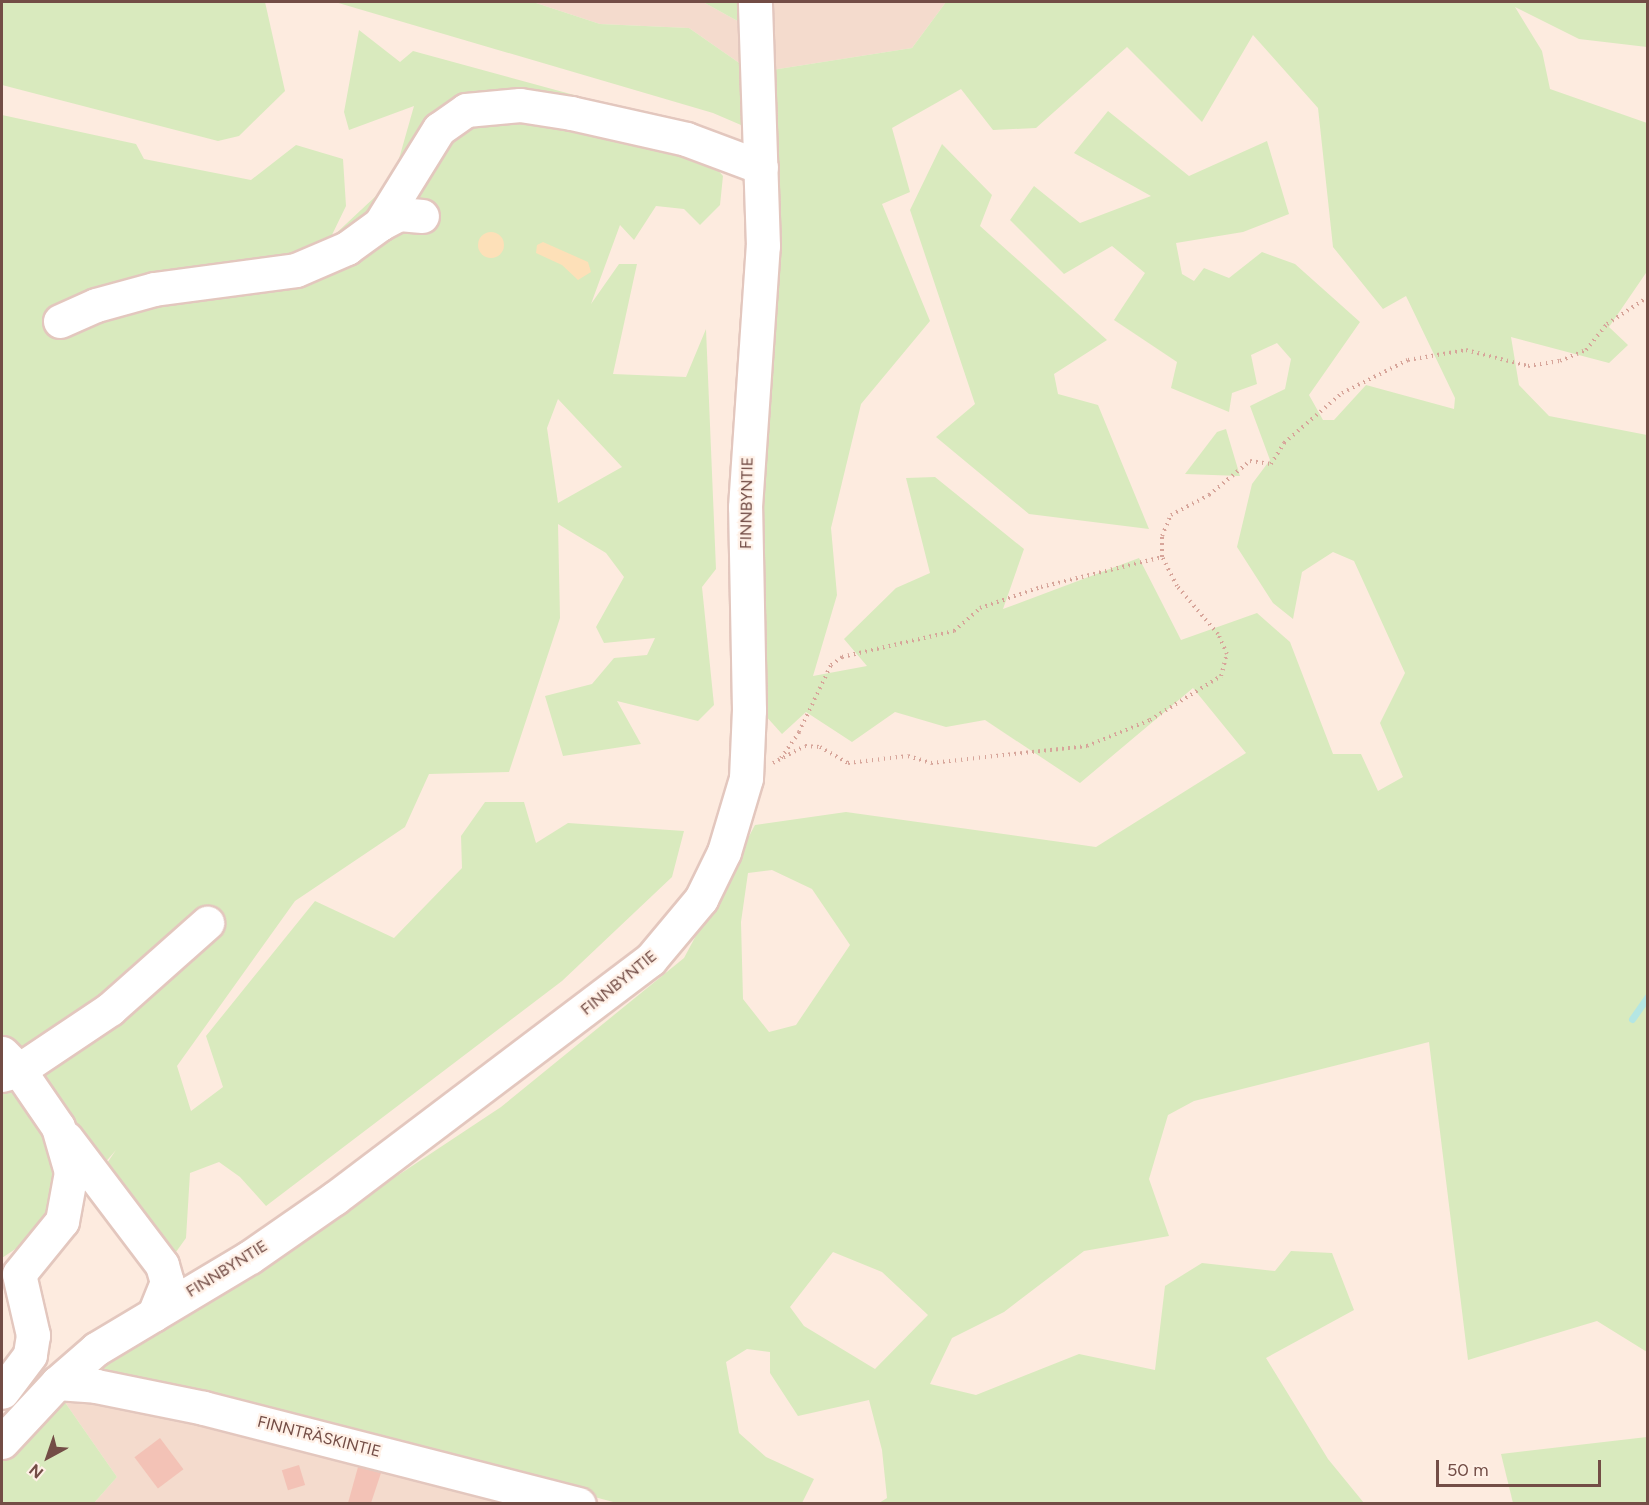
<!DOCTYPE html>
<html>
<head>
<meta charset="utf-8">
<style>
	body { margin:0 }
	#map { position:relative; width:1649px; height:1505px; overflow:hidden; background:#fdebdf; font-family:Figtree,sans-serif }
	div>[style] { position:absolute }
	.residential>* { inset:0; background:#f4dbcd }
	.green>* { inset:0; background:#d9eabe }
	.sand>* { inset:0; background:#fde0b8 }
	.round { border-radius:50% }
	.stream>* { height:7px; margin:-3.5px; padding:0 3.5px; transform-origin:3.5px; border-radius:3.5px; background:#b4e6e3 }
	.building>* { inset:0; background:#f3c2b6; transform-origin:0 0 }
	.path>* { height:4px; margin-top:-2px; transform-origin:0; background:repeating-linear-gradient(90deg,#d7a59a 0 1.5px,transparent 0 6px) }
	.roads { filter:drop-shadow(2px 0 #e3c7be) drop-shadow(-2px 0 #e3c7be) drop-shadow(0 2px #e3c7be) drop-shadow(0 -2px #e3c7be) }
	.minor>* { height:33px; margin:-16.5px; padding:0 16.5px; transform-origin:16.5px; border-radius:16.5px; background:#fff }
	span { translate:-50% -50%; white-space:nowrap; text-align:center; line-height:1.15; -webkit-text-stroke:4.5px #fff0e6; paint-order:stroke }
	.street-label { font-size:16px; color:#734d46 }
	.frame { position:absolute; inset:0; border:3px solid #734d46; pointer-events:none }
	.north { position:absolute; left:18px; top:1427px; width:60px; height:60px; -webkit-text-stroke:4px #fff0e6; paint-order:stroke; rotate:220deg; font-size:16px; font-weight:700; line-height:24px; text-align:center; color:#734d46 }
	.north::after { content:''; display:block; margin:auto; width:21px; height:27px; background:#734d46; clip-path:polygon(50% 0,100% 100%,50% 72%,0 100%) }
	.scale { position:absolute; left:1436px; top:1460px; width:165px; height:27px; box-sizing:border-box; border:3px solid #734d46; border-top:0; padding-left:8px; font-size:18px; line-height:21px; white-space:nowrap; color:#734d46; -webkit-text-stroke:4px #fff0e6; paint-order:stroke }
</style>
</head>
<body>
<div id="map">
	<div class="residential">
		<i style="clip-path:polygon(533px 2px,703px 2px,743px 24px,745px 67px,689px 28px,600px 24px)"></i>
		<i style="clip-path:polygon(769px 2px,946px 2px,912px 48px,772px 70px)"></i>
		<i style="clip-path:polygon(92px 1394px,500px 1496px,499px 1503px,94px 1503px,117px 1477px,62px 1398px)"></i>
	</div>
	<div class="green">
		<i style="clip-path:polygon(2px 2px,265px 2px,285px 91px,239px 136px,218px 141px,2px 85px)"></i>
		<i style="clip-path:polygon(335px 2px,533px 2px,600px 24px,689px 28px,745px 67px,748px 128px,713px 113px)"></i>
		<i style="clip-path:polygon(703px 2px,743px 2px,743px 24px)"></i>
		<i style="clip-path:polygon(evenodd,946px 2px,1647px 2px,1647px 47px,1579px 39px,1515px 7px,1542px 51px,1550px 89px,1647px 123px,1648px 270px,1609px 327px,1628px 345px,1609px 363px,1511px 337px,1519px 385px,1549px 416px,1647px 435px,1647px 1352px,1597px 1321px,1468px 1360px,1429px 1042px,1194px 1101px,1168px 1115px,1149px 1179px,1169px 1236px,1084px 1251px,1004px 1312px,952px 1338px,930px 1384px,976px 1395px,1079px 1354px,1155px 1370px,1165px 1286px,1202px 1263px,1275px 1271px,1291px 1251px,1332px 1253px,1354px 1310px,1266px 1358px,1328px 1459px,1364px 1503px,879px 1503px,887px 1498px,882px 1450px,869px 1400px,798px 1416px,770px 1373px,770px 1352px,747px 1349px,726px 1362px,739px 1433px,766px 1457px,814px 1479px,802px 1503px,617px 1503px,171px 1384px,98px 1377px,102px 1364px,172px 1325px,501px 1107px,684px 958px,755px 825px,846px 812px,1096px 847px,1246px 753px,1193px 688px,1080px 783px,985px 720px,946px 727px,895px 712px,852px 742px,806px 712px,782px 734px,764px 714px,761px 535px,777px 316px,772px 70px,912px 48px,946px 2px,1253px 35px,1318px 108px,1333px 247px,1383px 309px,1406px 296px,1455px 398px,1454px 409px,1366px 385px,1334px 420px,1323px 420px,1309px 395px,1360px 322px,1295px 264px,1262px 252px,1229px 278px,1204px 268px,1194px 281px,1182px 274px,1176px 243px,1243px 232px,1289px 214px,1267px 141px,1189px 176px,1108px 111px,1074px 153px,1151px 196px,1080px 223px,1034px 186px,1010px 220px,1064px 274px,1112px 246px,1145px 273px,1114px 320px,1177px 362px,1171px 388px,1229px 412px,1232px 393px,1257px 384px,1251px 355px,1277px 343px,1291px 359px,1285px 389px,1250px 406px,1270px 460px,1252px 484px,1237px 547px,1273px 603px,1293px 619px,1302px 572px,1333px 552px,1354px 561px,1405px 673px,1380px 723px,1403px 777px,1378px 791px,1361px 754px,1333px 754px,1290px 642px,1257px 613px,1181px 640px,1139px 558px,1003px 609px,1024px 549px,935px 477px,906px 478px,930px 573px,896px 588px,844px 639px,867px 666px,813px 676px,837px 595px,831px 528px,861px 404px,930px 321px,882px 204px,910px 192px,892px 128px,961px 89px,993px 130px,1036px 128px,1127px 47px,1202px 122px,1253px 35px,946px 2px,772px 870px,812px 889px,850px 945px,796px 1025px,769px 1032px,743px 999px,741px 922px,748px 873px,772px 870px,946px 2px,833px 1252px,882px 1272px,928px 1315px,875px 1369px,804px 1326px,790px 1307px,833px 1252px)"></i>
		<i style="clip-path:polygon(evenodd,359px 30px,400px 62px,413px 51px,677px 123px,723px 176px,720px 205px,700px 225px,684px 209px,656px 206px,634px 240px,620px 225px,591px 304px,619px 264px,637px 264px,613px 374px,686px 377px,706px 329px,716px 569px,702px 587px,714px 705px,698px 721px,617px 701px,641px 744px,563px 756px,545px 696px,592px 684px,614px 658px,647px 655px,655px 638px,604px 643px,596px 627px,624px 577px,606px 553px,558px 524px,560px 618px,509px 772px,429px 774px,405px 827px,295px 901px,177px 1066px,191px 1111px,223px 1087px,206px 1036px,315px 901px,394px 938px,462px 868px,461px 836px,485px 802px,524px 802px,536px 843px,568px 823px,684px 831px,672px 877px,562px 981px,266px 1206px,240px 1177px,219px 1162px,190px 1173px,186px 1238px,171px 1259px,103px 1169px,116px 1150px,51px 1225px,2px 1258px,2px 115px,136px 144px,144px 159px,251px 180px,296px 145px,343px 159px,346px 206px,330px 239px,393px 180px,414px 106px,349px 130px,344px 112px,359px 30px,558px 399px,622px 467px,558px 503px,547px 428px,558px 399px)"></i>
		<i style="clip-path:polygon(942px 144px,992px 195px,980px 226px,1107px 340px,1054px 374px,1058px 394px,1098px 405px,1149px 529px,1029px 514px,936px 437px,975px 404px,910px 210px)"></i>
		<i style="clip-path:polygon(1226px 429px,1240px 476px,1185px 474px,1217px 432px)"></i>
		<i style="clip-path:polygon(62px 1398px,117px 1477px,94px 1503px,2px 1504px,2px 1457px)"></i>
		<i style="clip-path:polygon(1647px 1437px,1647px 1503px,1513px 1503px,1501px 1454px)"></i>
	</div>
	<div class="sand">
		<i class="round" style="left:478px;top:232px;width:26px;height:26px"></i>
		<i style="clip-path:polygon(543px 242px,588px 262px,591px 272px,578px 280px,562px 265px,536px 253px,537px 245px)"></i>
	</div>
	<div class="stream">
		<i style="left:1632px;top:1019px;width:28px;rotate:-55deg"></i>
	</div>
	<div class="building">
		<i style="left:160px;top:1438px;width:39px;height:32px;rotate:53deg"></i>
		<i style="left:299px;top:1465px;width:21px;height:18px;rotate:73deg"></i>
		<i style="clip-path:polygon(358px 1467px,381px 1473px,371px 1503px,348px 1503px)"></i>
	</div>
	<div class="path">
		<i style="left:781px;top:758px;width:32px;rotate:-55deg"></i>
		<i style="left:799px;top:732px;width:74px;rotate:-64.5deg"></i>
		<i style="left:831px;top:665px;width:14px;rotate:-36deg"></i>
		<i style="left:842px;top:657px;width:115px;rotate:-13.1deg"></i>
		<i style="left:954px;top:631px;width:35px;rotate:-41deg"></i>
		<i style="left:980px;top:608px;width:65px;rotate:-19deg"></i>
		<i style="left:1041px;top:587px;width:125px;rotate:-13.9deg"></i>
		<i style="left:773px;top:763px;width:36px;rotate:-28deg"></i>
		<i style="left:805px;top:746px;width:15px;rotate:4deg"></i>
		<i style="left:820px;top:747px;width:32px;rotate:30deg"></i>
		<i style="left:848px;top:763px;width:60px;rotate:-6.7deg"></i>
		<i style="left:908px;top:756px;width:24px;rotate:17deg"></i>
		<i style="left:931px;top:763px;width:157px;rotate:-6.2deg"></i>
		<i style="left:1087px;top:746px;width:68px;rotate:-22.4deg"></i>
		<i style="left:1150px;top:720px;width:84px;rotate:-31.8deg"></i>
		<i style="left:1221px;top:676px;width:23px;rotate:-75deg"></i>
		<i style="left:1227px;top:654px;width:22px;rotate:-114deg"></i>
		<i style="left:1218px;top:634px;width:63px;rotate:-130.5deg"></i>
		<i style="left:1177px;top:586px;width:33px;rotate:-117deg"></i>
		<i style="left:1162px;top:557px;width:21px;rotate:-90deg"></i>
		<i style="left:1162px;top:536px;width:23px;rotate:-67deg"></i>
		<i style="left:1171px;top:515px;width:43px;rotate:-27.8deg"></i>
		<i style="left:1209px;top:495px;width:53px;rotate:-39.7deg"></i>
		<i style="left:1250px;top:461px;width:21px;rotate:8deg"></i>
		<i style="left:1271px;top:464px;width:25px;rotate:-58deg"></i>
		<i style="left:1284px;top:443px;width:77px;rotate:-40.8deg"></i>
		<i style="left:1342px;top:393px;width:74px;rotate:-26.6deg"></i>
		<i style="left:1408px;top:360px;width:59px;rotate:-9.8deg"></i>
		<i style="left:1466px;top:350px;width:64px;rotate:14.5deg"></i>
		<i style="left:1528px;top:366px;width:32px;rotate:-9deg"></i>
		<i style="left:1560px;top:361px;width:28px;rotate:-23deg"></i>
		<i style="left:1586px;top:350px;width:33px;rotate:-51deg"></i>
		<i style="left:1607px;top:324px;width:49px;rotate:-33.4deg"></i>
	</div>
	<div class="roads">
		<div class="minor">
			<i style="left:380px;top:224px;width:21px;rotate:-28deg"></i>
			<i style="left:399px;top:214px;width:23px;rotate:5deg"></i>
			<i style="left:60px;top:321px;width:39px;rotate:-24deg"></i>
			<i style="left:96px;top:305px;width:60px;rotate:-15.4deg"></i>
			<i style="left:154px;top:289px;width:143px;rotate:-7.6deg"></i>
			<i style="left:296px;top:270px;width:56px;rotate:-23.3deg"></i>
			<i style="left:347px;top:248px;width:41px;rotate:-36deg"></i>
			<i style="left:380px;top:224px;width:112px;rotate:-58.2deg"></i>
			<i style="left:439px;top:129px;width:33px;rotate:-35deg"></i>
			<i style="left:466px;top:110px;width:54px;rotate:-5.3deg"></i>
			<i style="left:520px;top:105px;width:52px;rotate:8.9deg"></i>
			<i style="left:571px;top:113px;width:118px;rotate:12.7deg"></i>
			<i style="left:686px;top:139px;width:80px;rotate:20.5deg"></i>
			<i style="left:2px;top:1053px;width:24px;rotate:45deg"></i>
			<i style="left:19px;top:1070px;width:69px;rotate:55.6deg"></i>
			<i style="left:58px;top:1127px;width:47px;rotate:73.9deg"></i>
			<i style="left:71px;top:1172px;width:50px;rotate:100.4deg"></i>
			<i style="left:62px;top:1221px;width:68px;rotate:129.1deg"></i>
			<i style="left:19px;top:1274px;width:63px;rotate:77.1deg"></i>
			<i style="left:33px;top:1335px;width:20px;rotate:99deg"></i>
			<i style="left:30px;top:1355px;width:46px;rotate:127.1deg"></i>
			<i style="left:2px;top:1075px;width:18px;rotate:-16deg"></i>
			<i style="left:19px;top:1070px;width:110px;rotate:-33.8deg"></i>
			<i style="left:110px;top:1009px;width:130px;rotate:-41.6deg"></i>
			<i style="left:66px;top:1138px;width:159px;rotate:52.9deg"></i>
			<i style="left:162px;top:1265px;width:18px;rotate:74deg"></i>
			<i style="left:167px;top:1282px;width:35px;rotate:112deg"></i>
			<i style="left:57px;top:1383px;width:39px;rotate:4deg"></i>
			<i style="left:96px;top:1386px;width:110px;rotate:11.5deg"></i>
			<i style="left:204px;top:1408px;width:387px;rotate:14.4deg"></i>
			<i style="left:2px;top:1442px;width:81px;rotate:-47deg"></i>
			<i style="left:57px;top:1383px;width:52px;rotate:-41.1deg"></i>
			<i style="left:96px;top:1349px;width:179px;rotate:-30.9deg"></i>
			<i style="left:250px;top:1257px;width:103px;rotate:-34.8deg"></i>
			<i style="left:335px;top:1198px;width:395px;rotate:-37.1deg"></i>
			<i style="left:650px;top:960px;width:80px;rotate:-50.1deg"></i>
			<i style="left:701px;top:899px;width:52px;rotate:-63.9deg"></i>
			<i style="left:724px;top:852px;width:77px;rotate:-73.4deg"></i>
			<i style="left:746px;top:778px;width:68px;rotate:-87.5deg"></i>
			<i style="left:749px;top:710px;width:203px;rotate:-91.1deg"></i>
			<i style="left:745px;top:507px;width:262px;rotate:-86.1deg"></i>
			<i style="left:763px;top:246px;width:244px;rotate:-91.9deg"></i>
		</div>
	</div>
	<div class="street-label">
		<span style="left:747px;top:503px;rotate:-89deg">FINNBYNTIE</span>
		<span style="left:619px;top:983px;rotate:-39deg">FINNBYNTIE</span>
		<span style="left:227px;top:1269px;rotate:-32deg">FINNBYNTIE</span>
		<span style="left:319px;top:1437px;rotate:14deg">FINNTRÄSKINTIE</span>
	</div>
	<div class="frame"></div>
	<div class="north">N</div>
	<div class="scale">50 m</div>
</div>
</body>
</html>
